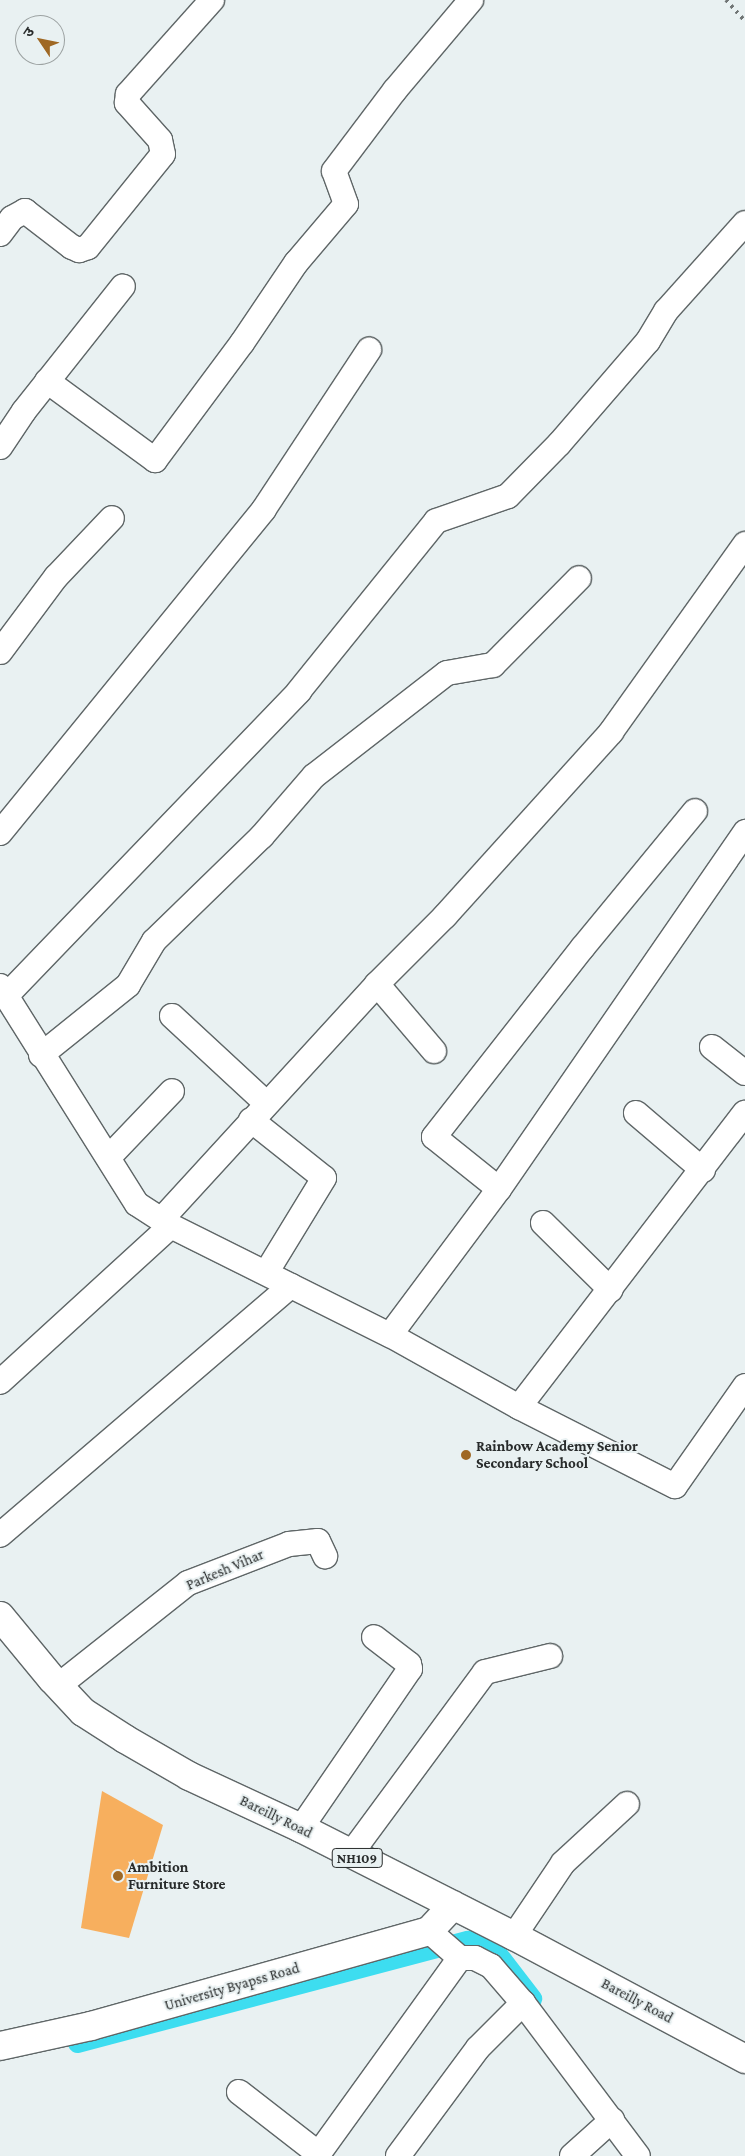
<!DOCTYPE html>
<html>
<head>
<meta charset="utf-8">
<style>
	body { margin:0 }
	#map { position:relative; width:745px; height:2156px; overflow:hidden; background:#e9f1f2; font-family:"Crimson Pro","Noto Sans Devanagari",serif }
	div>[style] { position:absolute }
	.canal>* { height:19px; margin:-9.5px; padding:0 9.5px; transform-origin:9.5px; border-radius:9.5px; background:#3dddf0 }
	.building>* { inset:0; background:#f7af5e }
	.roads { filter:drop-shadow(1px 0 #5f6667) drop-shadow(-1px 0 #5f6667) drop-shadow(0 1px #5f6667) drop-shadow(0 -1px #5f6667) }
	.minor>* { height:24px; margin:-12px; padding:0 12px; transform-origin:12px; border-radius:12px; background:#fff }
	.major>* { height:28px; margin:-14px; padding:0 14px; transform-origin:14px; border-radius:14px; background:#fff }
	.highway>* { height:28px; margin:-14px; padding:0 14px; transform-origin:14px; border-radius:14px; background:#fff }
	.rail>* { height:4px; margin-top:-2px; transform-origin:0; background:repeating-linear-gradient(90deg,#707575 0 2.5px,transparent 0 7.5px) }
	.dots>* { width:14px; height:14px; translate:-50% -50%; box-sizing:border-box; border:2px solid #e9f1f2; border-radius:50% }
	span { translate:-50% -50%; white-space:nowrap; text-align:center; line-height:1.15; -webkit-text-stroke:4px #e9f1f2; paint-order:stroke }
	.shield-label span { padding:1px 4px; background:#e9f1f2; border:1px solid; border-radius:4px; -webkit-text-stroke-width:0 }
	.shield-label { font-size:14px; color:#282b2b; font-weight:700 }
	.poi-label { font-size:15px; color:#282b2b; font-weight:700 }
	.left { translate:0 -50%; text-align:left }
	.street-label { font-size:15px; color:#282b2b }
	.north { position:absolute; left:15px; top:15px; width:50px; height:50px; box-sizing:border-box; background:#e9f1f2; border:1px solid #9ca2a2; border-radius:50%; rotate:304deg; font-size:14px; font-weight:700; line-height:20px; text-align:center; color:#282b2b }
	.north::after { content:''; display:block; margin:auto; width:18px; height:22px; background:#9f6824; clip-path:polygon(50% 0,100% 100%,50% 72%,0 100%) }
</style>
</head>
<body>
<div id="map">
	<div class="canal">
		<i style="left:77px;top:2043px;width:404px;rotate:-14.8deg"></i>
		<i style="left:468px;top:1940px;width:25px;rotate:14deg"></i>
		<i style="left:492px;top:1946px;width:66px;rotate:52.4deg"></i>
	</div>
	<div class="building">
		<i style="clip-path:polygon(102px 1791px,163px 1825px,129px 1938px,81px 1928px)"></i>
	</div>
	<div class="roads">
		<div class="minor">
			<i style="left:0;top:234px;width:20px;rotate:-53deg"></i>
			<i style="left:12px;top:218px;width:15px;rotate:-28deg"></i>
			<i style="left:25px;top:211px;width:59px;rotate:37.5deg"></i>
			<i style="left:72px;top:247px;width:8px;rotate:23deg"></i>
			<i style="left:79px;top:250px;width:9px;rotate:-18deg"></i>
			<i style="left:88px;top:247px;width:119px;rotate:-51.1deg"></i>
			<i style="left:163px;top:154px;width:14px;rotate:-102deg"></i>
			<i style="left:160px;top:140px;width:50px;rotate:-131.7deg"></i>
			<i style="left:127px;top:103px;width:9px;rotate:-84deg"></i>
			<i style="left:128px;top:94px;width:126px;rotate:-48.2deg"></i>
			<i style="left:47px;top:381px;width:134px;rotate:36.2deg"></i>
			<i style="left:155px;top:460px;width:146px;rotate:-53.4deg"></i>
			<i style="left:242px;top:343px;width:97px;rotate:-56deg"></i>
			<i style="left:296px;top:263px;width:77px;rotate:-49.7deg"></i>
			<i style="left:346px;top:204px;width:35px;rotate:-110deg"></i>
			<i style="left:334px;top:171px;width:101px;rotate:-53deg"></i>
			<i style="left:395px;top:90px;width:118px;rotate:-49.8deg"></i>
			<i style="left:0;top:447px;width:43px;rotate:-56.3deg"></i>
			<i style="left:24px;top:411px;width:159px;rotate:-51.6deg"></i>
			<i style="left:0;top:652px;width:94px;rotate:-53.3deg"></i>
			<i style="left:56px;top:577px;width:81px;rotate:-46.5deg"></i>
			<i style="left:0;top:833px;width:418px;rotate:-50.8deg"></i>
			<i style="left:264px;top:509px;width:191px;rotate:-56.6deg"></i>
			<i style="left:377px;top:984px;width:88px;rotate:49.6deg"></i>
			<i style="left:0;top:986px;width:257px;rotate:57.9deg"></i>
			<i style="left:137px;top:1204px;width:40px;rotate:32.9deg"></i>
			<i style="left:171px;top:1226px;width:245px;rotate:26.5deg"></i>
			<i style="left:390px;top:1335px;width:148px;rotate:29.2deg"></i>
			<i style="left:519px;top:1407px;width:175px;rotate:26.9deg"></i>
			<i style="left:675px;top:1486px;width:122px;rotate:-55deg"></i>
			<i style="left:6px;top:996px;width:423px;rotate:-46.1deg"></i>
			<i style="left:299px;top:691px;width:218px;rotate:-51.1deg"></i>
			<i style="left:436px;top:521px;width:76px;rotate:-19.1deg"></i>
			<i style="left:508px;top:496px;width:73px;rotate:-45.6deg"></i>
			<i style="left:559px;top:444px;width:136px;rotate:-49.2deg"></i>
			<i style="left:648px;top:341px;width:35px;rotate:-59deg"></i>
			<i style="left:666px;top:311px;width:118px;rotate:-48.1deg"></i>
			<i style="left:172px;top:1016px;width:128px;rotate:42.8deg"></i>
			<i style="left:712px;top:1047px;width:42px;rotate:38.2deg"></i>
			<i style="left:41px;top:1055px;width:112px;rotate:-38.8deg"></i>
			<i style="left:128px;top:985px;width:51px;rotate:-59.4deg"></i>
			<i style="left:154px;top:941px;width:151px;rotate:-44.2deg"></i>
			<i style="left:262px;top:836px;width:79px;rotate:-49.1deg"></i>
			<i style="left:314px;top:776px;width:168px;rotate:-37.8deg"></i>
			<i style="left:447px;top:673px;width:47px;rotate:-9.9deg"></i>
			<i style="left:493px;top:665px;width:122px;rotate:-45.3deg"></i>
			<i style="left:636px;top:1113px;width:88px;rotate:40.4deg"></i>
			<i style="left:251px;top:1120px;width:93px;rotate:38.5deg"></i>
			<i style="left:324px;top:1178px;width:111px;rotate:121.4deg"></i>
			<i style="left:109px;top:1157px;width:91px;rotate:-46.3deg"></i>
			<i style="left:499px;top:1189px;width:83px;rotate:-141.3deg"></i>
			<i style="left:434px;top:1137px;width:241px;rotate:-51.9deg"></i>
			<i style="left:583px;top:947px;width:176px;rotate:-50.5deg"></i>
			<i style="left:161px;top:1220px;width:320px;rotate:-47.5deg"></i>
			<i style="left:377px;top:984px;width:96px;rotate:-45deg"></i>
			<i style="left:445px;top:916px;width:248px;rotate:-47.9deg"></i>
			<i style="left:611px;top:732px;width:231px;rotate:-54.5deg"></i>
			<i style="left:543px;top:1223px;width:95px;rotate:44.6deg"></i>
			<i style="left:390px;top:1335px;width:182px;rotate:-53.3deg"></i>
			<i style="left:499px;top:1189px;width:434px;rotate:-55.4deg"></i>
			<i style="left:0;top:1382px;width:231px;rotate:-42.4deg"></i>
			<i style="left:519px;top:1407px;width:371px;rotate:-52.5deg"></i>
			<i style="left:0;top:1535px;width:383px;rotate:-40.6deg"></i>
			<i style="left:58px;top:1686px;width:166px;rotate:-38.4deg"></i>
			<i style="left:188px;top:1583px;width:108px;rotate:-21.1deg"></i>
			<i style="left:289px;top:1544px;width:29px;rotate:-6deg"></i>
			<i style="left:318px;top:1541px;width:17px;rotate:65deg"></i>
			<i style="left:301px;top:1828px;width:193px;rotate:-55.6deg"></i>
			<i style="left:410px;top:1669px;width:5px;rotate:-101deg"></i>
			<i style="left:409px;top:1664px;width:44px;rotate:-142.4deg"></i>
			<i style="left:350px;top:1855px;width:227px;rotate:-53.6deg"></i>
			<i style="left:485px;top:1672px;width:67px;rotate:-13.8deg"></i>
			<i style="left:429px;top:1931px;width:41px;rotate:41.1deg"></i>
			<i style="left:460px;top:1958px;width:15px"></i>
			<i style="left:475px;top:1958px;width:18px;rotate:27deg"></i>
			<i style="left:491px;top:1966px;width:49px;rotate:49.1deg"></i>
			<i style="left:523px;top:2003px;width:191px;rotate:53.1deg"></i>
			<i style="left:514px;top:1936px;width:88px;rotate:-56.1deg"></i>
			<i style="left:563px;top:1863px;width:87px;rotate:-42.7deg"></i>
			<i style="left:239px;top:2092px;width:101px;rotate:37.8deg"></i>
			<i style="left:317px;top:2156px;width:244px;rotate:-54.2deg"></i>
			<i style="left:398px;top:2156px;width:134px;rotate:-53.5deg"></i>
			<i style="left:478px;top:2048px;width:64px;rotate:-45deg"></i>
			<i style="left:572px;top:2156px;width:54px;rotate:-42deg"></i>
		</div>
		<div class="major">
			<i style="left:0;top:2046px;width:93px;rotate:-12.4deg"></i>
			<i style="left:91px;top:2026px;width:351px;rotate:-15.7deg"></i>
			<i style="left:429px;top:1931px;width:35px;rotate:-47deg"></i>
		</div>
		<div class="highway">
			<i style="left:0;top:1616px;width:82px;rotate:50.5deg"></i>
			<i style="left:52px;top:1679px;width:45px;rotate:46.8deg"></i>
			<i style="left:83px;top:1712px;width:50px;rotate:32.7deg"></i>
			<i style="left:125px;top:1739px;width:74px;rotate:30deg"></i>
			<i style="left:189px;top:1776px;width:123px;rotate:24.9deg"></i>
			<i style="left:301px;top:1828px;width:239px;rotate:26.9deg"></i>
			<i style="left:514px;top:1936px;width:262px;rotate:28deg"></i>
		</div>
	</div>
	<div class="rail">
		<i style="left:726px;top:0;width:28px;rotate:48deg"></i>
	</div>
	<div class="dots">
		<i style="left:466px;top:1455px;background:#9f6824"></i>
		<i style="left:118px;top:1876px;background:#9f6824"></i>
	</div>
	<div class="shield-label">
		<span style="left:357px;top:1858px">NH109</span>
	</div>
	<div class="poi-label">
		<span class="left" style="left:476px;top:1455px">Rainbow Academy Senior<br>Secondary School</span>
		<span class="left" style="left:128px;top:1876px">Ambition<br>Furniture Store</span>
	</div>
	<div class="street-label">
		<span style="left:225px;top:1570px;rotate:-23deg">Parkesh Vihar</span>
		<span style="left:276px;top:1817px;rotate:26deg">Bareilly Road</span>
		<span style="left:232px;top:1987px;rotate:-16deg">University Byapss Road</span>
		<span style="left:637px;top:2001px;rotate:28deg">Bareilly Road</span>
	</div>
	<div class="north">उ</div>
</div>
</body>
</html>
